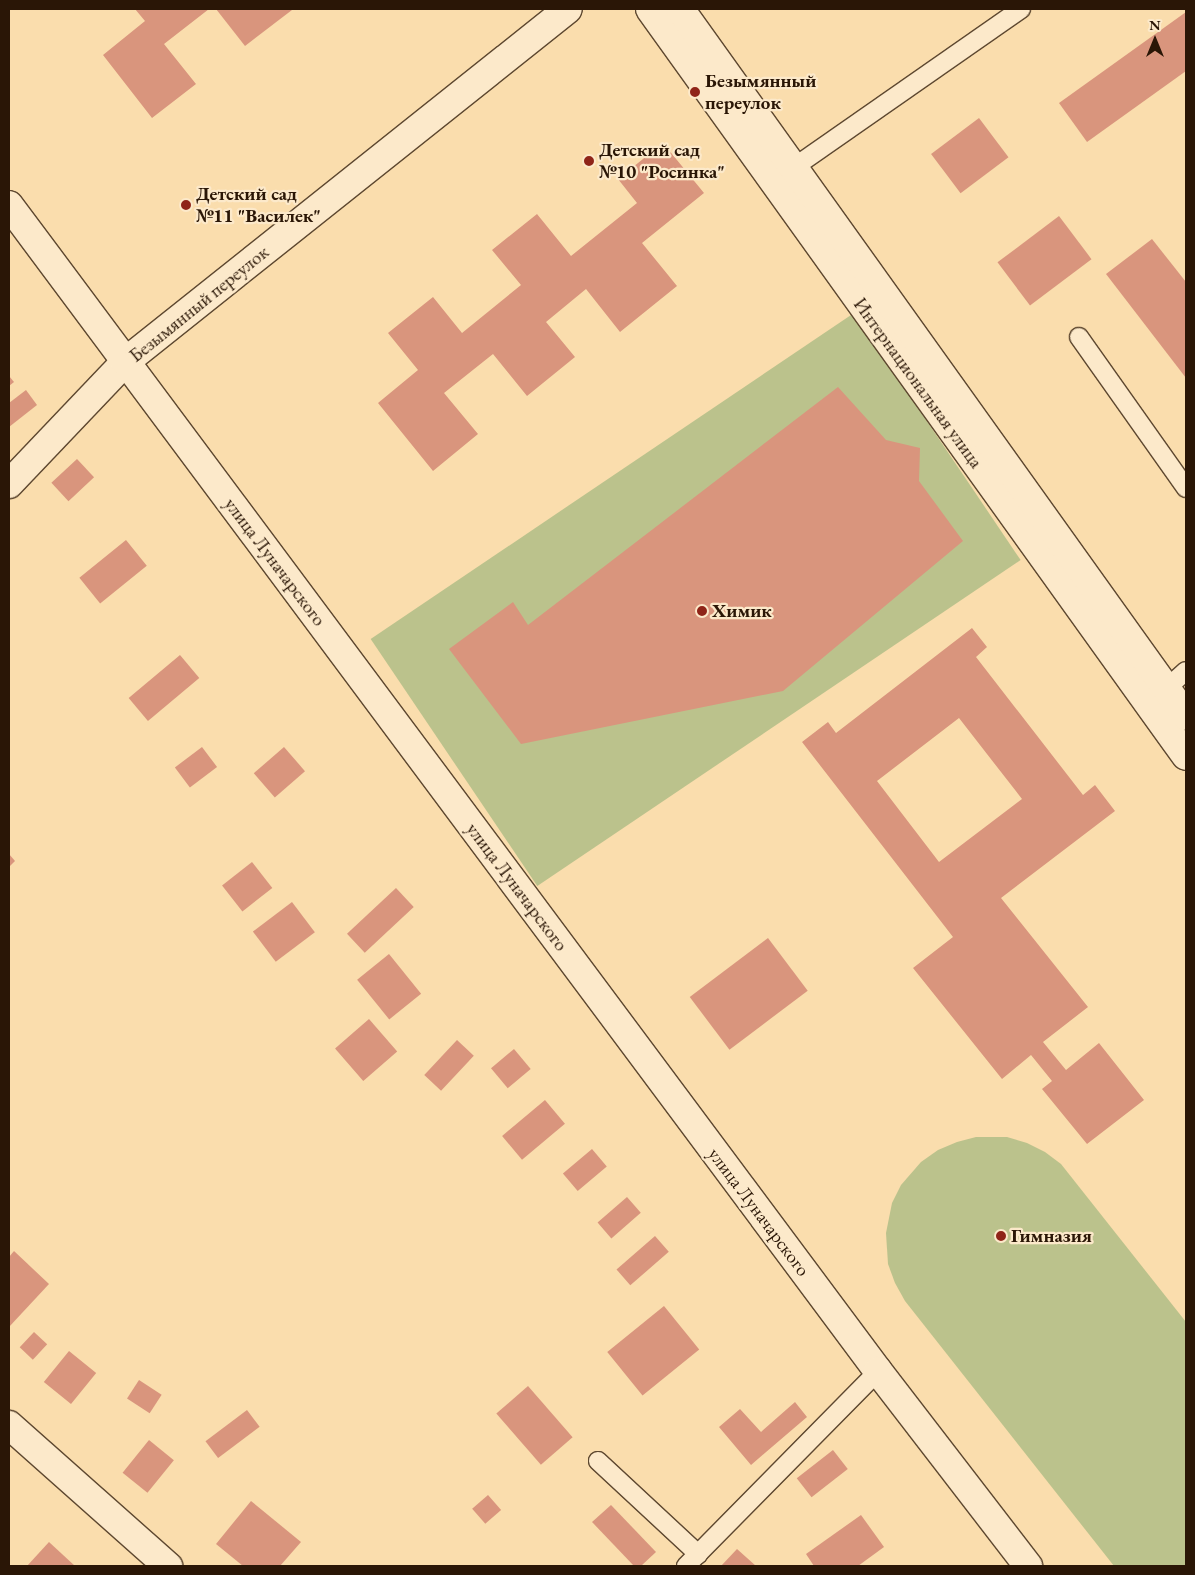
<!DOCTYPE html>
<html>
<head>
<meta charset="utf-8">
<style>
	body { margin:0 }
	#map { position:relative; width:1195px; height:1575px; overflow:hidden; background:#faddad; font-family:"EB Garamond",serif }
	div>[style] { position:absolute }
	.green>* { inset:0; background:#bbc28c; transform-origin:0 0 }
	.building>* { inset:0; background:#d9957d; transform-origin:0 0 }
	.roads { filter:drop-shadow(1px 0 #5e4830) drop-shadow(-1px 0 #5e4830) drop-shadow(0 1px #5e4830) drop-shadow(0 -1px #5e4830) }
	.lane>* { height:18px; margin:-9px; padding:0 9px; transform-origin:9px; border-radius:9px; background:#fce9ca }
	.street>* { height:28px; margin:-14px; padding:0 14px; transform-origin:14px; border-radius:14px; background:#fce9ca }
	.secondary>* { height:28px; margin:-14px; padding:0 14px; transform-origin:14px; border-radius:14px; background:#fce9ca }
	.dots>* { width:14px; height:14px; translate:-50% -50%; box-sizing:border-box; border:2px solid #fce9ca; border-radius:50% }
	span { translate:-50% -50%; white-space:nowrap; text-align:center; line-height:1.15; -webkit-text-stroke:4.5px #fce9ca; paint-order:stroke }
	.poi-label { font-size:19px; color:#2a1606; font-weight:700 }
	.left { translate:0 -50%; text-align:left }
	.street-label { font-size:19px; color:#2a1606 }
	.frame { position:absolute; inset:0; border:10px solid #2a1606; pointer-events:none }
	.north { position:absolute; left:1130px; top:15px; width:50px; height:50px; -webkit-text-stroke:4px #fce9ca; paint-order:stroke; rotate:0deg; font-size:14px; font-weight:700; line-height:20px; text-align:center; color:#2a1606 }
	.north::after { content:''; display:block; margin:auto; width:18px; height:22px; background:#2a1606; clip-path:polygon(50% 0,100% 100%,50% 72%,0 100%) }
</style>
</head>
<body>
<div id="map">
	<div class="green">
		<i style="left:854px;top:313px;width:298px;height:583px;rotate:56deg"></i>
		<i style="clip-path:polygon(976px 1137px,1007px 1137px,1027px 1143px,1045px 1152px,1061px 1164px,1186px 1322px,1186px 1566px,1114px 1566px,905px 1301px,895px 1283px,888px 1264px,886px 1233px,892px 1203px,901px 1185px,921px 1162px,938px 1150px,957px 1142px)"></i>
	</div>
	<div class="building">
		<i style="clip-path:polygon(135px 9px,209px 9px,164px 44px,196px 84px,152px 118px,103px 55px,145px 21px)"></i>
		<i style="clip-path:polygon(216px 9px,291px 9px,292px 10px,245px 46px)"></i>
		<i style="clip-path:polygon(1186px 12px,1186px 71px,1087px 142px,1059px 103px)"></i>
		<i style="left:979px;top:118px;width:49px;height:60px;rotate:53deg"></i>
		<i style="clip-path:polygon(663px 143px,704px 193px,642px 243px,677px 286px,620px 332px,586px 289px,546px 322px,575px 357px,527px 396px,493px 354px,444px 393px,478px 434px,433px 471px,378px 403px,418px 370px,388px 333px,433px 297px,462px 333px,521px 285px,492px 250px,537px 214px,571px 256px,637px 203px,618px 179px)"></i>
		<i style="left:1059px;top:216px;width:54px;height:77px;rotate:53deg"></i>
		<i style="clip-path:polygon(1152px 239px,1186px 282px,1186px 378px,1106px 274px)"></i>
		<i style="clip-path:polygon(9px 376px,14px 382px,9px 386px)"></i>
		<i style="clip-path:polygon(838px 387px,886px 440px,920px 448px,919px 481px,963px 541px,783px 691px,521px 744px,449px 649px,513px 602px,528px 625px)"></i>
		<i style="clip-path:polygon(26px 390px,37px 405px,9px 427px,9px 403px)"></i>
		<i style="left:77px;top:459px;width:25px;height:35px;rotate:47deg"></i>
		<i style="left:126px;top:540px;width:33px;height:60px;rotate:51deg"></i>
		<i style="clip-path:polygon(evenodd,972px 628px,987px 647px,976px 657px,1083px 795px,1095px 785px,1115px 811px,1001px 898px,1088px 1007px,1043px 1042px,1066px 1070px,1099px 1043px,1144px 1100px,1087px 1144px,1042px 1089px,1052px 1081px,1031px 1055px,1002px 1079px,913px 968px,953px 937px,802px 742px,828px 722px,836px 733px,972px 628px,959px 718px,1022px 799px,939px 862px,877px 781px,959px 718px)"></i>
		<i style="left:180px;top:655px;width:30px;height:67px;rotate:50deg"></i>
		<i style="left:202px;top:747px;width:25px;height:34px;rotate:53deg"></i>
		<i style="left:284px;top:747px;width:32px;height:40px;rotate:49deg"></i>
		<i style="clip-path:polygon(9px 854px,15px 861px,9px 867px)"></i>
		<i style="left:252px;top:862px;width:33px;height:38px;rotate:52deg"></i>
		<i style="left:396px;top:888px;width:26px;height:67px;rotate:47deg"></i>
		<i style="left:292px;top:902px;width:38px;height:49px;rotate:53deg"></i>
		<i style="left:768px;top:938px;width:66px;height:98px;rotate:53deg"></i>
		<i style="left:389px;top:954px;width:51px;height:41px;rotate:51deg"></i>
		<i style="left:369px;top:1019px;width:43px;height:45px;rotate:49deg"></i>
		<i style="left:457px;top:1040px;width:23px;height:48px;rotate:43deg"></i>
		<i style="left:514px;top:1049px;width:26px;height:30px;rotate:50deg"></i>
		<i style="left:545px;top:1100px;width:31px;height:56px;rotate:50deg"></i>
		<i style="left:592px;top:1149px;width:23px;height:38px;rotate:50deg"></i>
		<i style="left:627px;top:1197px;width:21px;height:39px;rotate:49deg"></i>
		<i style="left:655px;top:1236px;width:21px;height:51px;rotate:49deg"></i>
		<i style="clip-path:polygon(14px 1251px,49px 1284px,9px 1327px,9px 1257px)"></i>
		<i style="left:664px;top:1306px;width:56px;height:73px;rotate:51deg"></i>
		<i style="left:34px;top:1332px;width:18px;height:21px;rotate:43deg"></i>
		<i style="left:69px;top:1351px;width:35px;height:40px;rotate:39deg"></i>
		<i style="left:139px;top:1380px;width:27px;height:22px;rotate:33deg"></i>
		<i style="left:528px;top:1386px;width:68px;height:42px;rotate:49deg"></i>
		<i style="clip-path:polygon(795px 1402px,807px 1417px,751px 1465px,719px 1427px,740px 1409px,761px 1432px)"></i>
		<i style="left:247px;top:1410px;width:21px;height:52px;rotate:53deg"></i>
		<i style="left:149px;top:1440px;width:32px;height:42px;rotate:39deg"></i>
		<i style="left:833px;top:1450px;width:24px;height:46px;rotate:52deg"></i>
		<i style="left:488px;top:1495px;width:20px;height:21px;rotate:49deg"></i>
		<i style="clip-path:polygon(251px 1501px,301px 1542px,280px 1566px,243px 1566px,216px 1544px)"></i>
		<i style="clip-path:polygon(611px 1505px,656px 1552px,641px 1566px,634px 1566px,592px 1522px)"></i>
		<i style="clip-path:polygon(861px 1515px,884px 1547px,858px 1566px,814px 1566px,806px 1554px)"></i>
		<i style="clip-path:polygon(49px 1542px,75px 1566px,27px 1566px)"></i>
		<i style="clip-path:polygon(737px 1549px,756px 1566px,721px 1566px)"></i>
	</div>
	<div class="roads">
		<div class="lane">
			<i style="left:793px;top:168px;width:278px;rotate:-34.9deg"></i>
			<i style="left:1079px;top:337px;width:185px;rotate:54.7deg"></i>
			<i style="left:1167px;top:688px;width:25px;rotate:-42deg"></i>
			<i style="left:598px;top:1461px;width:137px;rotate:42.9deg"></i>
			<i style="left:686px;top:1566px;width:274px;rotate:-45.4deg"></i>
		</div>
		<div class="street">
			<i style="left:9px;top:484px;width:168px;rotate:-46.4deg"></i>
			<i style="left:125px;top:362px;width:566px;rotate:-38.55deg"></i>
			<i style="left:9px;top:1425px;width:213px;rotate:41.6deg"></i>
		</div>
		<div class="secondary">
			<i style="left:650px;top:9px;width:919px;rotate:54.34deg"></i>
			<i style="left:680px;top:9px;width:869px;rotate:54.41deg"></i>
			<i style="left:9px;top:205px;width:1454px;rotate:53.3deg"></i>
			<i style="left:878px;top:1371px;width:246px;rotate:52.4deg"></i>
		</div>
	</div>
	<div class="dots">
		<i style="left:695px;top:92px;background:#8f2418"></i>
		<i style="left:589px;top:161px;background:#8f2418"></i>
		<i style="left:186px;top:205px;background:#8f2418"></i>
		<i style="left:702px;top:611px;background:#8f2418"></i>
		<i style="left:1001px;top:1236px;background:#8f2418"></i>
	</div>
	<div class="poi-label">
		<span class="left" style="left:705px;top:92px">Безымянный<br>переулок</span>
		<span class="left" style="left:599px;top:161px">Детский сад<br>№10 "Росинка"</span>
		<span class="left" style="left:196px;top:205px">Детский сад<br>№11 "Василек"</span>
		<span class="left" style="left:712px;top:611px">Химик</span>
		<span class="left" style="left:1011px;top:1236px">Гимназия</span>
	</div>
	<div class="street-label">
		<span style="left:199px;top:304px;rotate:-39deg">Безымянный переулок</span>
		<span style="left:918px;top:383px;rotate:54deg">Интернациональная улица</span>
		<span style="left:275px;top:562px;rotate:53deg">улица Луначарского</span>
		<span style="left:517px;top:887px;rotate:53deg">улица Луначарского</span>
		<span style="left:759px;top:1212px;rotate:53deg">улица Луначарского</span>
	</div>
	<div class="frame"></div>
	<div class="north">N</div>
</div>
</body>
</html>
